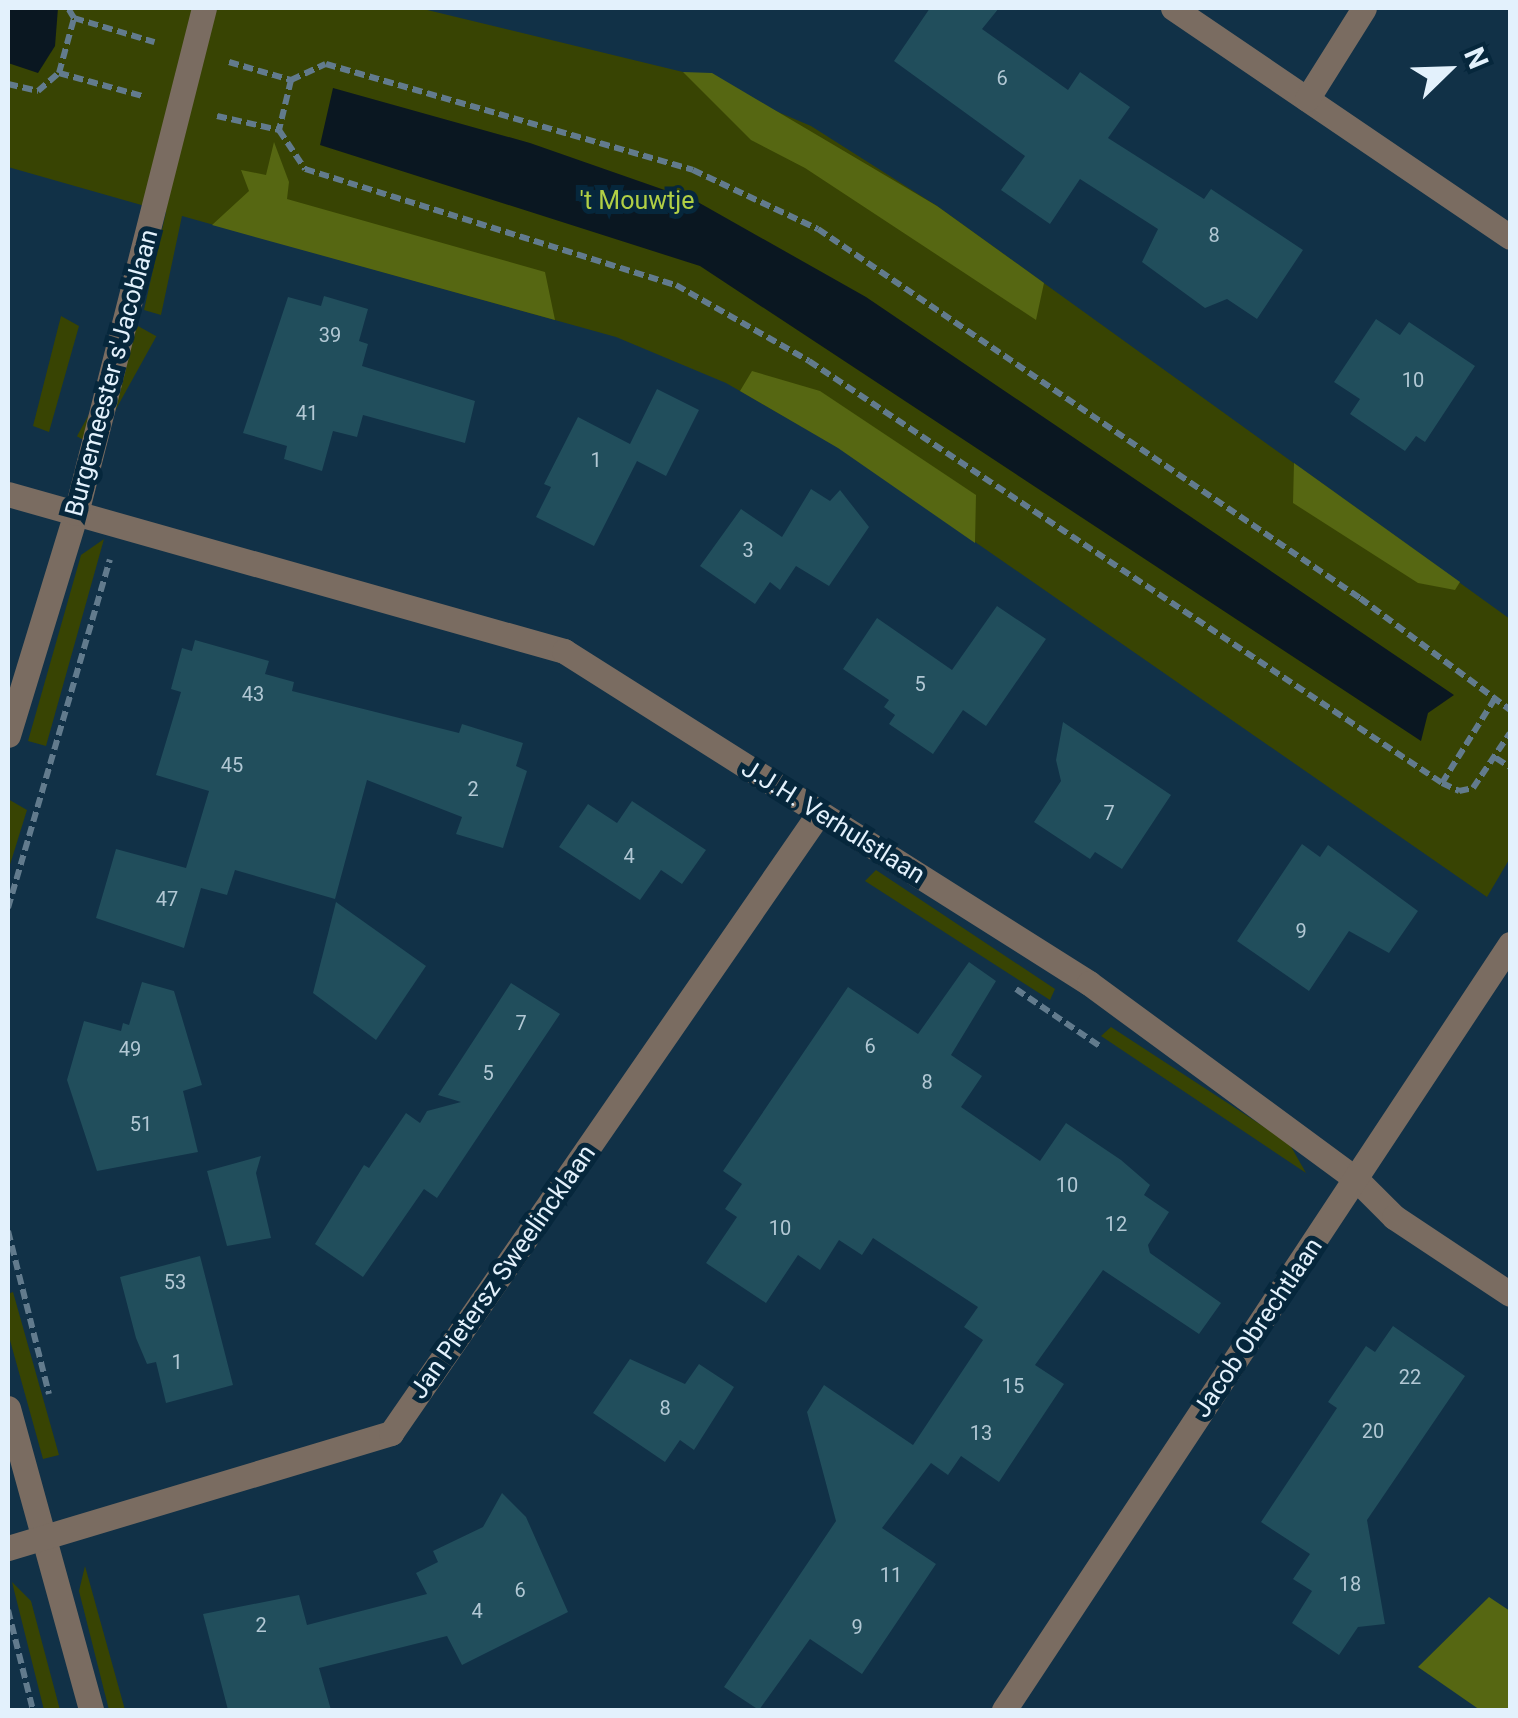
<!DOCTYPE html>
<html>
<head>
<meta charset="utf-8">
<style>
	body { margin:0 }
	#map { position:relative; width:1518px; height:1718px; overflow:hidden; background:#113147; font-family:Roboto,sans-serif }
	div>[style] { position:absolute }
	.green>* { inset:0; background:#384403; transform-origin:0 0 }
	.forest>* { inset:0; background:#566712 }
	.water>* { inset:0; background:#0a1721 }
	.building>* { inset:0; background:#214e5c }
	.path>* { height:6px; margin-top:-3px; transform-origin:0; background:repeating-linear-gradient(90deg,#627b8d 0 10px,transparent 0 15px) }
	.minor>* { height:25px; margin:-12.5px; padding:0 12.5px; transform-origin:12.5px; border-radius:12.5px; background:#7a6c61 }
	span { translate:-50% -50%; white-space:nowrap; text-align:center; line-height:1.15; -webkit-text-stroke:10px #06273c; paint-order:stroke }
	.number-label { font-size:20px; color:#b2c8d4 }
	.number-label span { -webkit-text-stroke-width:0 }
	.park-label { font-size:25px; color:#b1cf45 }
	.street-label { font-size:25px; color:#e3f1fc }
	.frame { position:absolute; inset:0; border:10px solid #e3f1fc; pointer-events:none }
	.north { position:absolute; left:1398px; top:20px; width:100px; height:100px; -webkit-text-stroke:8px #06273c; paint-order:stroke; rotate:67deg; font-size:28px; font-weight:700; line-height:40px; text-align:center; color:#e3f1fc }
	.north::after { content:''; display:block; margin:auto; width:35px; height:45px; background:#e3f1fc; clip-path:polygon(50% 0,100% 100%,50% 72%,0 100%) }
</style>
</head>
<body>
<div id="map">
	<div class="green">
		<i style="clip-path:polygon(8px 8px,419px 8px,683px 72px,811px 126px,937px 206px,1510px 619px,1510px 858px,1487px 897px,841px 449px,726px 383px,616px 337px,182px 216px,161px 315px,144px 310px,166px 212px,8px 167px)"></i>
		<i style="clip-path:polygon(61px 316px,79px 326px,49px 432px,33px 426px)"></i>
		<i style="left:138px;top:326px;width:21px;height:126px;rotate:29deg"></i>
		<i style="clip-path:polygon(104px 539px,46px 746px,28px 741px,81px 555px)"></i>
		<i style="clip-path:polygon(8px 799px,27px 810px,8px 871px)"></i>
		<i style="clip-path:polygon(876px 870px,1055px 989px,1050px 1000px,865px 881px)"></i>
		<i style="clip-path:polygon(1111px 1027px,1289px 1143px,1306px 1173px,1101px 1036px)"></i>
		<i style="clip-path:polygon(13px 1292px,59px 1455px,43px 1459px,8px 1333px,8px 1294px)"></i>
		<i style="clip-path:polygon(85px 1566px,125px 1710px,109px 1710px,79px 1591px)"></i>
		<i style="clip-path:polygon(12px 1582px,31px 1601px,60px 1710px,44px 1710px)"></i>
	</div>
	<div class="forest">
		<i style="clip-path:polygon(683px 72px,712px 73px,937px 206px,1044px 283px,1036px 320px,805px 168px,751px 140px)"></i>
		<i style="clip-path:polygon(274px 142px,289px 182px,287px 199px,545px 272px,555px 320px,212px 225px,249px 191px,241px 170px,266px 175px)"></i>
		<i style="clip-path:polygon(752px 371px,820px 391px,976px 495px,975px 543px,838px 448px,740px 391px)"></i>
		<i style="clip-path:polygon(1294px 463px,1460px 582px,1455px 590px,1418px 583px,1293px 503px)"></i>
		<i style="clip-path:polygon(1489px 1597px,1510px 1611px,1510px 1710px,1480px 1710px,1418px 1667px)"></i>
	</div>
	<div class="water">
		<i style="clip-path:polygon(8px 8px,58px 8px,55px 46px,38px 73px,8px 63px)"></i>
		<i style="clip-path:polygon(333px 88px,530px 143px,696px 201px,866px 297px,1454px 695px,1428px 713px,1421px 741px,700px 266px,320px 145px)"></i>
	</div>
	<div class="building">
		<i style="clip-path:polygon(930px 8px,999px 8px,982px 29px,1068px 90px,1080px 72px,1130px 107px,1108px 138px,1204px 199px,1211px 189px,1303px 250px,1257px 319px,1227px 299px,1205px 308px,1142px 262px,1158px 229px,1080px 179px,1050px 224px,1001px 190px,1025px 156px,894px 61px)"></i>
		<i style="clip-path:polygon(324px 296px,368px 309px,359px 341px,368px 344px,362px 366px,475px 401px,465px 443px,363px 415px,357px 437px,333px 431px,322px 471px,284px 459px,287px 446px,243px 433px,288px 297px,321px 306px)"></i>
		<i style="clip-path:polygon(1376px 319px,1400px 335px,1409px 322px,1475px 366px,1425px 442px,1416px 436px,1405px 451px,1350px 414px,1360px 399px,1334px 382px)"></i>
		<i style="clip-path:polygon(657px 389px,699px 410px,666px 476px,637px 461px,594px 546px,536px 517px,551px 487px,544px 484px,578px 417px,630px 444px)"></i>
		<i style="clip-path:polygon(811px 489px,830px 501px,840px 490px,869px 527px,829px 586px,796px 566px,780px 590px,770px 582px,755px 604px,700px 566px,741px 509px,782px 537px)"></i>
		<i style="clip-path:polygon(997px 606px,1046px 639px,986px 726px,963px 710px,933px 754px,889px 724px,895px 715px,884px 707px,889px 700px,843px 669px,877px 618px,952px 670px)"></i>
		<i style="clip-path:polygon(195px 640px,269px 661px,265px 674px,294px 682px,292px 691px,459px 733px,462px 724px,523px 743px,516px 766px,527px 771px,503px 848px,456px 834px,462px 817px,367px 780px,335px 899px,235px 870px,227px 895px,201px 888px,184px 948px,96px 918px,116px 849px,186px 868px,209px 791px,156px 775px,181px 692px,171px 689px,182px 648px,192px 651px)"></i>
		<i style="clip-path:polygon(1063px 722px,1171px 795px,1122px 869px,1095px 852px,1090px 859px,1034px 822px,1061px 781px,1056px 760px)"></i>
		<i style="clip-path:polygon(632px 801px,706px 850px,682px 884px,661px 870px,640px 900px,559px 847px,588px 804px,617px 823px)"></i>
		<i style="clip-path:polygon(1302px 844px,1320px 857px,1328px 845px,1418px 911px,1389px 953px,1349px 931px,1309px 991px,1237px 941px)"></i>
		<i style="clip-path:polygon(336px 902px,426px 966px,376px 1040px,313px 993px)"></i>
		<i style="clip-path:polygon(969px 962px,996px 981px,951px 1055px,982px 1076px,961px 1107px,1040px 1161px,1066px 1123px,1121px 1160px,1150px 1185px,1144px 1195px,1169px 1212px,1148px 1245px,1150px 1253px,1221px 1303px,1199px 1334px,1103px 1270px,1035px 1365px,1064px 1384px,999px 1482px,961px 1456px,948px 1475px,931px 1463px,882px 1528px,936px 1564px,862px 1674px,810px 1639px,759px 1710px,724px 1687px,836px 1521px,807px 1412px,824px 1385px,913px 1445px,983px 1340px,964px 1327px,978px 1307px,873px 1238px,862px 1255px,839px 1240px,820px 1270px,798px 1255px,766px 1303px,706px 1263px,737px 1217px,725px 1209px,742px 1184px,723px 1171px,848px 987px,918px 1034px)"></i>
		<i style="clip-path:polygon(142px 982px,174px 991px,202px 1085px,183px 1091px,198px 1152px,97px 1171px,67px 1080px,84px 1021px,121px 1031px,123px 1023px,129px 1025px)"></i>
		<i style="clip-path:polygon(511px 983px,560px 1014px,437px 1198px,424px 1189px,363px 1277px,315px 1244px,364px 1165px,369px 1168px,406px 1113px,420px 1123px,427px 1111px,461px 1102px,438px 1095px)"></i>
		<i style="clip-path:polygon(261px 1156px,256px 1173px,271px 1238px,227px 1246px,207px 1171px)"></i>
		<i style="clip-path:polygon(200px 1256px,233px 1385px,166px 1403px,156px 1362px,147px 1364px,136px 1338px,120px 1277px)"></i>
		<i style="clip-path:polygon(1393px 1326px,1465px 1376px,1367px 1520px,1385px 1624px,1358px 1627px,1339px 1655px,1292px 1623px,1312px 1591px,1293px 1579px,1310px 1554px,1261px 1522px,1337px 1408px,1328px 1402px,1366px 1346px,1375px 1352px)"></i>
		<i style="clip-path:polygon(630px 1359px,685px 1384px,699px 1364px,734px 1387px,694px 1450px,680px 1440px,665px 1462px,593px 1413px)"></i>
		<i style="clip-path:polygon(502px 1493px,526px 1517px,568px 1612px,462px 1665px,447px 1636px,319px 1668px,331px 1710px,228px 1710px,203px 1614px,299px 1595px,307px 1625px,427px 1594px,416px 1573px,438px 1562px,433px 1551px,483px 1527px)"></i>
	</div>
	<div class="path">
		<i style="left:74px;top:18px;width:84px;rotate:16.7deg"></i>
		<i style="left:229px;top:62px;width:65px;rotate:16.2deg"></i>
		<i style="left:291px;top:80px;width:38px;rotate:-25deg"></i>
		<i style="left:326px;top:64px;width:382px;rotate:16.1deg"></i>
		<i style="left:693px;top:170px;width:138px;rotate:25.3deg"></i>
		<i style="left:818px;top:229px;width:656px;rotate:34.25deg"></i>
		<i style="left:1360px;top:598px;width:187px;rotate:36.7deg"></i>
		<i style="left:59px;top:73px;width:86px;rotate:15.5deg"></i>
		<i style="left:291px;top:80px;width:51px;rotate:103.5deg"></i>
		<i style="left:279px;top:130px;width:47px;rotate:56.3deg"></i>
		<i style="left:305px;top:169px;width:389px;rotate:17.4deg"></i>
		<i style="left:676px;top:285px;width:153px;rotate:29.7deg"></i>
		<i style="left:809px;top:361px;width:761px;rotate:33.69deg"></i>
		<i style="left:1442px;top:783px;width:104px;rotate:-58deg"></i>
		<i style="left:8px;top:84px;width:31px;rotate:13deg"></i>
		<i style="left:38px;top:91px;width:28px;rotate:-41deg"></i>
		<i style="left:59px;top:73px;width:57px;rotate:-74.7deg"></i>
		<i style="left:74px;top:18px;width:12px;rotate:-121deg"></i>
		<i style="left:217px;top:116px;width:64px;rotate:12.7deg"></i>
		<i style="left:1496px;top:758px;width:17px;rotate:33deg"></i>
		<i style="left:1442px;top:783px;width:19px;rotate:25deg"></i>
		<i style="left:1459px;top:791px;width:14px;rotate:-12deg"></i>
		<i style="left:1473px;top:788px;width:66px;rotate:-56.1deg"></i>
		<i style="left:8px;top:908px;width:363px;rotate:-73.7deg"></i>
		<i style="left:1016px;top:989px;width:103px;rotate:34.3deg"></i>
		<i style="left:8px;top:1231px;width:168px;rotate:75.9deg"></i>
		<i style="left:8px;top:1610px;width:103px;rotate:76deg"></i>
	</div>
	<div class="minor">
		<i style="left:1173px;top:8px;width:407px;rotate:34.2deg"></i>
		<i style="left:1307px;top:99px;width:107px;rotate:-57.9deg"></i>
		<i style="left:8px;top:494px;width:578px;rotate:15.77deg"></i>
		<i style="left:564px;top:651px;width:621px;rotate:32.31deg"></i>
		<i style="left:1089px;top:983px;width:331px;rotate:36.3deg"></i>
		<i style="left:1356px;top:1179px;width:54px;rotate:45deg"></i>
		<i style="left:1394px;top:1217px;width:139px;rotate:33.6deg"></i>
		<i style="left:8px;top:735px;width:232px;rotate:-73deg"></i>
		<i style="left:76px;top:513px;width:521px;rotate:-75.78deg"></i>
		<i style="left:8px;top:1408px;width:313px;rotate:74.6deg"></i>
		<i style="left:8px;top:1548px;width:400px;rotate:-16.7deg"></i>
		<i style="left:391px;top:1433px;width:753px;rotate:-55.38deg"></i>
		<i style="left:1004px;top:1710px;width:918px;rotate:-56.55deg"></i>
	</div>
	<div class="number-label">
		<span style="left:1002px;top:78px">6</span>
		<span style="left:1214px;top:235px">8</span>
		<span style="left:330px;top:335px">39</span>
		<span style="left:1413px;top:380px">10</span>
		<span style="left:307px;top:413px">41</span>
		<span style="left:596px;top:460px">1</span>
		<span style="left:748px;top:550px">3</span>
		<span style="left:920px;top:684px">5</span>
		<span style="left:253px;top:694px">43</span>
		<span style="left:232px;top:765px">45</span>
		<span style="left:473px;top:789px">2</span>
		<span style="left:1109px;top:813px">7</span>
		<span style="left:629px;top:856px">4</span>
		<span style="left:167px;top:899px">47</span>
		<span style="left:1301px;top:931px">9</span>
		<span style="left:521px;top:1023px">7</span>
		<span style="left:870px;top:1046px">6</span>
		<span style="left:130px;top:1049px">49</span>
		<span style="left:488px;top:1073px">5</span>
		<span style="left:927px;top:1082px">8</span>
		<span style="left:141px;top:1124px">51</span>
		<span style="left:1067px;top:1185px">10</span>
		<span style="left:1116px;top:1224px">12</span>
		<span style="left:780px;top:1228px">10</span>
		<span style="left:175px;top:1282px">53</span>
		<span style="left:177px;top:1362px">1</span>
		<span style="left:1410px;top:1377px">22</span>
		<span style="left:1013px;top:1386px">15</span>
		<span style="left:665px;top:1408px">8</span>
		<span style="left:1373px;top:1431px">20</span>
		<span style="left:981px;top:1433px">13</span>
		<span style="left:891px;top:1575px">11</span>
		<span style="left:1350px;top:1584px">18</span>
		<span style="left:520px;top:1590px">6</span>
		<span style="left:477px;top:1611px">4</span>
		<span style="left:261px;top:1625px">2</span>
		<span style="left:857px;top:1627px">9</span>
	</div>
	<div class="park-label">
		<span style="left:637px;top:201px">'t Mouwtje</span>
	</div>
	<div class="street-label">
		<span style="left:112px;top:373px;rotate:-75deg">Burgemeester s'Jacoblaan</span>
		<span style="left:833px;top:822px;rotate:32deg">J.J.H. Verhulstlaan</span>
		<span style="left:503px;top:1272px;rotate:-55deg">Jan Pietersz Sweelincklaan</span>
		<span style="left:1258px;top:1328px;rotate:-56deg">Jacob Obrechtlaan</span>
	</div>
	<div class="frame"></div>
	<div class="north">N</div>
</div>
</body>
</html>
